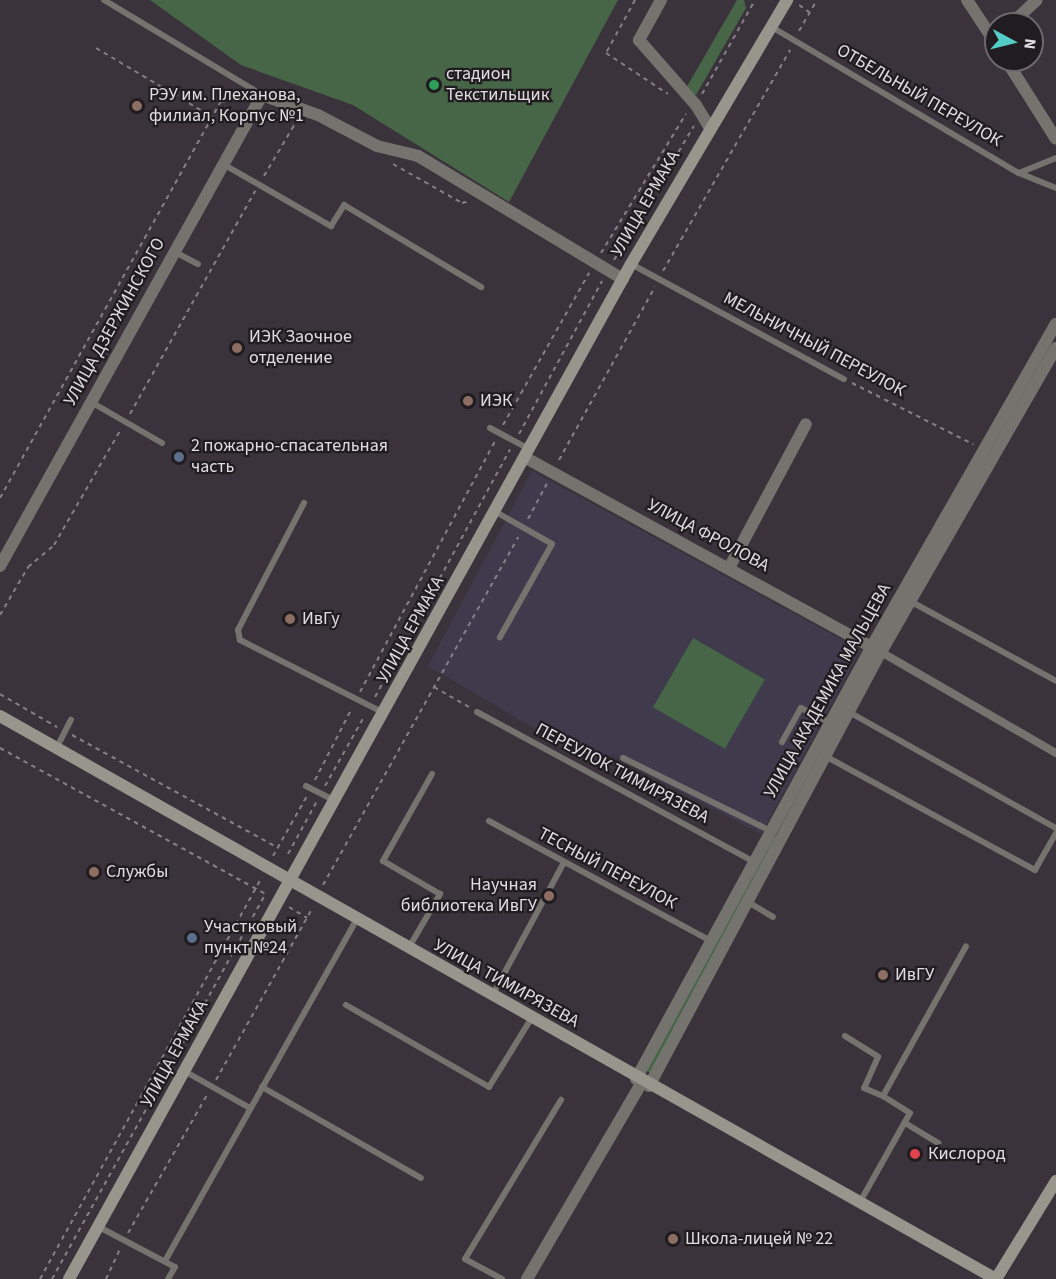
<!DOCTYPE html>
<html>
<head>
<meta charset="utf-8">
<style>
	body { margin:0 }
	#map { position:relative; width:1056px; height:1279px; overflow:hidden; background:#3b333b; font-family:"Source Sans 3",sans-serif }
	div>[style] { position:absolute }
	.medical>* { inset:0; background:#3f3b4c }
	.green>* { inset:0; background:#476647; transform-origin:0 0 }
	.path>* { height:2px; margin-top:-1px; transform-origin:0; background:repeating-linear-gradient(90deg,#868086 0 4.5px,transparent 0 9px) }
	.service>* { height:6px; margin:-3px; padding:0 3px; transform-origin:3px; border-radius:3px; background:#75736e }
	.pedestrian>* { height:8px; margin:-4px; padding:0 4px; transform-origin:4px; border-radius:4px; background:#75736e }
	.minor>* { height:12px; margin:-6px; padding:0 6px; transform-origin:6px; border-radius:6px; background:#75736e }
	.tertiary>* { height:12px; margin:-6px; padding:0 6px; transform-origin:6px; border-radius:6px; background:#75736e }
	.secondary>* { height:12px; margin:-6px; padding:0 6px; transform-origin:6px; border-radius:6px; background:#98958d }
	.dots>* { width:16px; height:16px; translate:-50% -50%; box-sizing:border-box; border:3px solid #201c20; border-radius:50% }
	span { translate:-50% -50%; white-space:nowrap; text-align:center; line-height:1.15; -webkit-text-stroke:4.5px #201c20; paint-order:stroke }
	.poi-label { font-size:18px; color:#e1dce1 }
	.left { translate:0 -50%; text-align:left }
	.right { translate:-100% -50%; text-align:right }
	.street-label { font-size:18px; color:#e1dce1 }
	.north { position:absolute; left:984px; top:12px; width:60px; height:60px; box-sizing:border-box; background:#201c20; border:2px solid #6d696d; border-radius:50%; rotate:97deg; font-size:16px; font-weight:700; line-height:24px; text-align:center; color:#e1dce1 }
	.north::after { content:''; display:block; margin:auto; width:21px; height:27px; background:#54cdc7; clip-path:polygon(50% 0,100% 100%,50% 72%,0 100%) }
</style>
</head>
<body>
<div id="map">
	<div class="medical">
		<i style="clip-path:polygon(532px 471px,861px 650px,761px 834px,611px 755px,595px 764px,428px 666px)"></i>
	</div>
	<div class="green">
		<i style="clip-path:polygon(150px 0,618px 0,509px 202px,353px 105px,241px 65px)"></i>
		<i style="clip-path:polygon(737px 0,744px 0,746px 8px,696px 95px,685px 90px)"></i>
		<i style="left:693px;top:638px;width:83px;height:80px;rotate:30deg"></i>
		<i style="clip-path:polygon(773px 835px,778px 838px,652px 1074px,645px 1070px)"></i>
	</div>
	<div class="path">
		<i style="left:635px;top:0;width:60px;rotate:118.7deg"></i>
		<i style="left:606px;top:53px;width:74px;rotate:33.5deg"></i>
		<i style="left:799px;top:5px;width:12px;rotate:35deg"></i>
		<i style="left:799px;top:31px;width:36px;rotate:-60deg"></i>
		<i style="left:96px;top:48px;width:135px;rotate:30.7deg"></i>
		<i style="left:702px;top:94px;width:108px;rotate:-60.6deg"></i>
		<i style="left:393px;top:164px;width:79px;rotate:29.5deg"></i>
		<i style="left:462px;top:203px;width:8px;rotate:-14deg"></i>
		<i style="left:264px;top:176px;width:63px;rotate:-59.3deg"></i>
		<i style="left:601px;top:253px;width:163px;rotate:-58.6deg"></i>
		<i style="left:614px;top:260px;width:156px;rotate:-59.2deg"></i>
		<i style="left:663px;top:271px;width:255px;rotate:-60.1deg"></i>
		<i style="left:852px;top:383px;width:136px;rotate:26.8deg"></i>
		<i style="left:130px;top:414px;width:256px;rotate:-60.7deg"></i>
		<i style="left:503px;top:425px;width:175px;rotate:-60.5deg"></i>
		<i style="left:519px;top:434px;width:174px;rotate:-61.5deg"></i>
		<i style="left:559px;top:460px;width:198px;rotate:-61deg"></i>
		<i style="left:0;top:498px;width:453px;rotate:-60.9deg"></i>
		<i style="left:220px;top:102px;width:27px;rotate:-8deg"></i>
		<i style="left:528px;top:519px;width:40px;rotate:-62deg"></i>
		<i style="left:0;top:615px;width:56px;rotate:-59.7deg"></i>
		<i style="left:28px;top:567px;width:34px;rotate:-40deg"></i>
		<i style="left:54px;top:545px;width:134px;rotate:-60deg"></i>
		<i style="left:434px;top:687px;width:40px;rotate:29.7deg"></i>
		<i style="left:360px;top:692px;width:285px;rotate:-61.7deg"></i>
		<i style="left:0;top:694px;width:66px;rotate:30.1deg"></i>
		<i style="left:375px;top:697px;width:282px;rotate:-61.4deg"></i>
		<i style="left:72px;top:735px;width:235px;rotate:28.7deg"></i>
		<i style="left:0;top:748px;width:303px;rotate:28.8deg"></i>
		<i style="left:605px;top:769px;width:12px;rotate:-31deg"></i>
		<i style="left:315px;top:780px;width:81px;rotate:-62.8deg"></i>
		<i style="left:325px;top:786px;width:81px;rotate:-60.6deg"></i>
		<i style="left:288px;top:854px;width:60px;rotate:-61.3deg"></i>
		<i style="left:273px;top:856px;width:69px;rotate:-60.5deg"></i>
		<i style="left:323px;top:885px;width:399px;rotate:-60.7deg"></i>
		<i style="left:289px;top:907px;width:21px;rotate:31deg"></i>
		<i style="left:216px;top:1080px;width:198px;rotate:-60.7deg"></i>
		<i style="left:128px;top:1233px;width:159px;rotate:-60.2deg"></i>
		<i style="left:40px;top:1279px;width:459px;rotate:-61.1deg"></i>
		<i style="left:52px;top:1279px;width:440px;rotate:-61deg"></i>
		<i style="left:106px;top:1279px;width:33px;rotate:-65deg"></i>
	</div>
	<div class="service">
		<i style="left:104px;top:0;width:184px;rotate:31deg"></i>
		<i style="left:770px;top:26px;width:289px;rotate:30.6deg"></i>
		<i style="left:1019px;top:173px;width:40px;rotate:22deg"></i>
		<i style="left:223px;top:164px;width:125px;rotate:29.9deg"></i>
		<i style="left:331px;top:226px;width:25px;rotate:-58deg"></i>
		<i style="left:344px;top:205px;width:160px;rotate:30.9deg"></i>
		<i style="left:1019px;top:173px;width:40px;rotate:-22deg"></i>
		<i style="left:175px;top:252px;width:26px;rotate:28deg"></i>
		<i style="left:631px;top:264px;width:242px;rotate:28.4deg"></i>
		<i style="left:91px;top:402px;width:82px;rotate:30deg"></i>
		<i style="left:490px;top:428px;width:44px;rotate:28.3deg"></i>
		<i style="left:304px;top:503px;width:143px;rotate:117.5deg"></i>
		<i style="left:238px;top:630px;width:10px;rotate:79deg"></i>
		<i style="left:240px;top:640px;width:159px;rotate:26.9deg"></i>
		<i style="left:496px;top:512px;width:64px;rotate:29.7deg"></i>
		<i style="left:552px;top:544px;width:107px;rotate:119.2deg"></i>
		<i style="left:910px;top:601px;width:166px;rotate:28.7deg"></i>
		<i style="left:477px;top:712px;width:315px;rotate:28.4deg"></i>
		<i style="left:849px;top:712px;width:237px;rotate:29.3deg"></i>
		<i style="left:782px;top:742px;width:39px;rotate:-61deg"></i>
		<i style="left:801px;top:708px;width:33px;rotate:27deg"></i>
		<i style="left:56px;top:749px;width:33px;rotate:-63deg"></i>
		<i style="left:825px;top:756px;width:239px;rotate:28.5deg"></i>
		<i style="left:1035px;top:870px;width:43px;rotate:-60.4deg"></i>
		<i style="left:623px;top:758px;width:165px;rotate:26.3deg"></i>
		<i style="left:306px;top:786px;width:34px;rotate:27deg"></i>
		<i style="left:489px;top:821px;width:252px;rotate:28.4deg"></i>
		<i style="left:748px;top:902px;width:29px;rotate:31deg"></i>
		<i style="left:408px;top:949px;width:64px;rotate:-59.8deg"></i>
		<i style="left:440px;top:894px;width:66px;rotate:-149.9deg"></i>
		<i style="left:383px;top:861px;width:100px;rotate:-60.6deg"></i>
		<i style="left:492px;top:996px;width:150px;rotate:-61.7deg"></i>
		<i style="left:346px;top:1005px;width:165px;rotate:29.8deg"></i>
		<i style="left:489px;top:1087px;width:80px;rotate:-58.3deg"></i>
		<i style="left:845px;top:1036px;width:39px;rotate:32deg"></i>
		<i style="left:878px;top:1057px;width:34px;rotate:114deg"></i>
		<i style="left:864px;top:1088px;width:21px;rotate:23deg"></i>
		<i style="left:186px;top:1072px;width:73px;rotate:29.4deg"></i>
		<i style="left:262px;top:1087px;width:183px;rotate:29.8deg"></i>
		<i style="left:905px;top:1123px;width:39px;rotate:31deg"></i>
		<i style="left:860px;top:1202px;width:102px;rotate:-60.7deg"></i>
		<i style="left:910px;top:1113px;width:32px;rotate:-148deg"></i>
		<i style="left:883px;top:1096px;width:171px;rotate:-61deg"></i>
		<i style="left:99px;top:1227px;width:86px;rotate:27.8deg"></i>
		<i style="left:175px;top:1267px;width:14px;rotate:120deg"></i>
		<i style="left:165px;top:1261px;width:391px;rotate:-60.7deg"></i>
		<i style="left:502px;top:1279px;width:42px;rotate:-151.6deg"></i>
		<i style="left:465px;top:1259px;width:186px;rotate:-58.9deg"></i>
	</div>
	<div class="pedestrian">
		<i style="left:881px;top:652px;width:202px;rotate:30deg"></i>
	</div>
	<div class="minor">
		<i style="left:661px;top:0;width:46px;rotate:118.8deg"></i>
		<i style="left:639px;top:40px;width:86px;rotate:48.8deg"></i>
		<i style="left:696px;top:105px;width:27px;rotate:59deg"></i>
		<i style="left:1011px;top:24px;width:35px;rotate:-43deg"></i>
		<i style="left:526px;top:458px;width:400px;rotate:28.7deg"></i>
		<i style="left:0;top:566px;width:539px;rotate:-60.91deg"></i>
		<i style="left:262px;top:95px;width:59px;rotate:19.7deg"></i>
		<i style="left:318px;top:115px;width:67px;rotate:27.7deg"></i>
		<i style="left:377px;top:146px;width:42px;rotate:13.7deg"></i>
		<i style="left:418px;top:156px;width:239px;rotate:31deg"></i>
		<i style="left:729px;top:568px;width:163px;rotate:-61.9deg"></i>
		<i style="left:636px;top:1079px;width:493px;rotate:-61.4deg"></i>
		<i style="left:872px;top:646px;width:371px;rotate:-60.3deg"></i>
		<i style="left:649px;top:1086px;width:492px;rotate:-61.9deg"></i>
		<i style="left:881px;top:652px;width:351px;rotate:-60.1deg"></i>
		<i style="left:527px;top:1279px;width:228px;rotate:-59.7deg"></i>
	</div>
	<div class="tertiary">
		<i style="left:967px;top:0;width:53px;rotate:56.6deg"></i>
		<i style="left:1006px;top:60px;width:93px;rotate:57.7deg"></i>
	</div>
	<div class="secondary">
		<i style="left:0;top:716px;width:1144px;rotate:29.48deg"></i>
		<i style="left:69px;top:1279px;width:1160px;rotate:-61.03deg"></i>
		<i style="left:631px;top:264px;width:307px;rotate:-59.4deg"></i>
		<i style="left:996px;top:1279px;width:115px;rotate:-58.5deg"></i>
	</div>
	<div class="dots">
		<i style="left:434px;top:85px;background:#2e9e5b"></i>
		<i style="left:137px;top:106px;background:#8d6e63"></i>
		<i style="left:237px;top:348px;background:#8d6e63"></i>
		<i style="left:468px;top:401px;background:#8d6e63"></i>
		<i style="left:179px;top:457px;background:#5c6f8a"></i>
		<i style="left:290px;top:619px;background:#8d6e63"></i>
		<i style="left:94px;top:872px;background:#8d6e63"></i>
		<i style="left:549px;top:896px;background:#8d6e63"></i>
		<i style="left:192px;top:938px;background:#5c6f8a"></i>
		<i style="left:883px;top:975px;background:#8d6e63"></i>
		<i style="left:915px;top:1154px;background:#e0444e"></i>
		<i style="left:673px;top:1239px;background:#8d6e63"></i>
	</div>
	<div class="poi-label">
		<span class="left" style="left:446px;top:85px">стадион<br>Текстильщик</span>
		<span class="left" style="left:149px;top:106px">РЭУ им. Плеханова,<br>филиал, Корпус №1</span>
		<span class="left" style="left:249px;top:348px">ИЭК Заочное<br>отделение</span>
		<span class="left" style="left:480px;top:401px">ИЭК</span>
		<span class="left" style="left:191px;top:457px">2 пожарно-спасательная<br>часть</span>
		<span class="left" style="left:302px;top:619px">ИвГу</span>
		<span class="left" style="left:106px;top:872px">Службы</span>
		<span class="right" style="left:537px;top:896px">Научная<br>библиотека ИвГУ</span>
		<span class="left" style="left:204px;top:938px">Участковый<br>пункт №24</span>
		<span class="left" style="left:895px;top:975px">ИвГУ</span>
		<span class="left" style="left:928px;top:1154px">Кислород</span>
		<span class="left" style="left:685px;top:1239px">Школа-лицей № 22</span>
	</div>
	<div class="street-label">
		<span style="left:919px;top:96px;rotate:30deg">ОТБЕЛЬНЫЙ ПЕРЕУЛОК</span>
		<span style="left:646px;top:204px;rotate:-60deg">УЛИЦА ЕРМАКА</span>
		<span style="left:115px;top:322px;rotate:-61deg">УЛИЦА ДЗЕРЖИНСКОГО</span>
		<span style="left:814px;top:345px;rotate:28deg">МЕЛЬНИЧНЫЙ ПЕРЕУЛОК</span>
		<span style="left:708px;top:536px;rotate:28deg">УЛИЦА ФРОЛОВА</span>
		<span style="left:411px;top:630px;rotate:-61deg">УЛИЦА ЕРМАКА</span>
		<span style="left:828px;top:691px;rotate:-61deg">УЛИЦА АКАДЕМИКА МАЛЬЦЕВА</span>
		<span style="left:622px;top:774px;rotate:28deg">ПЕРЕУЛОК ТИМИРЯЗЕВА</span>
		<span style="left:607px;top:869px;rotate:28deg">ТЕСНЫЙ ПЕРЕУЛОК</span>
		<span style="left:506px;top:984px;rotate:29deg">УЛИЦА ТИМИРЯЗЕВА</span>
		<span style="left:175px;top:1054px;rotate:-61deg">УЛИЦА ЕРМАКА</span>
	</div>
	<div class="north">N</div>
</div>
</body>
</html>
